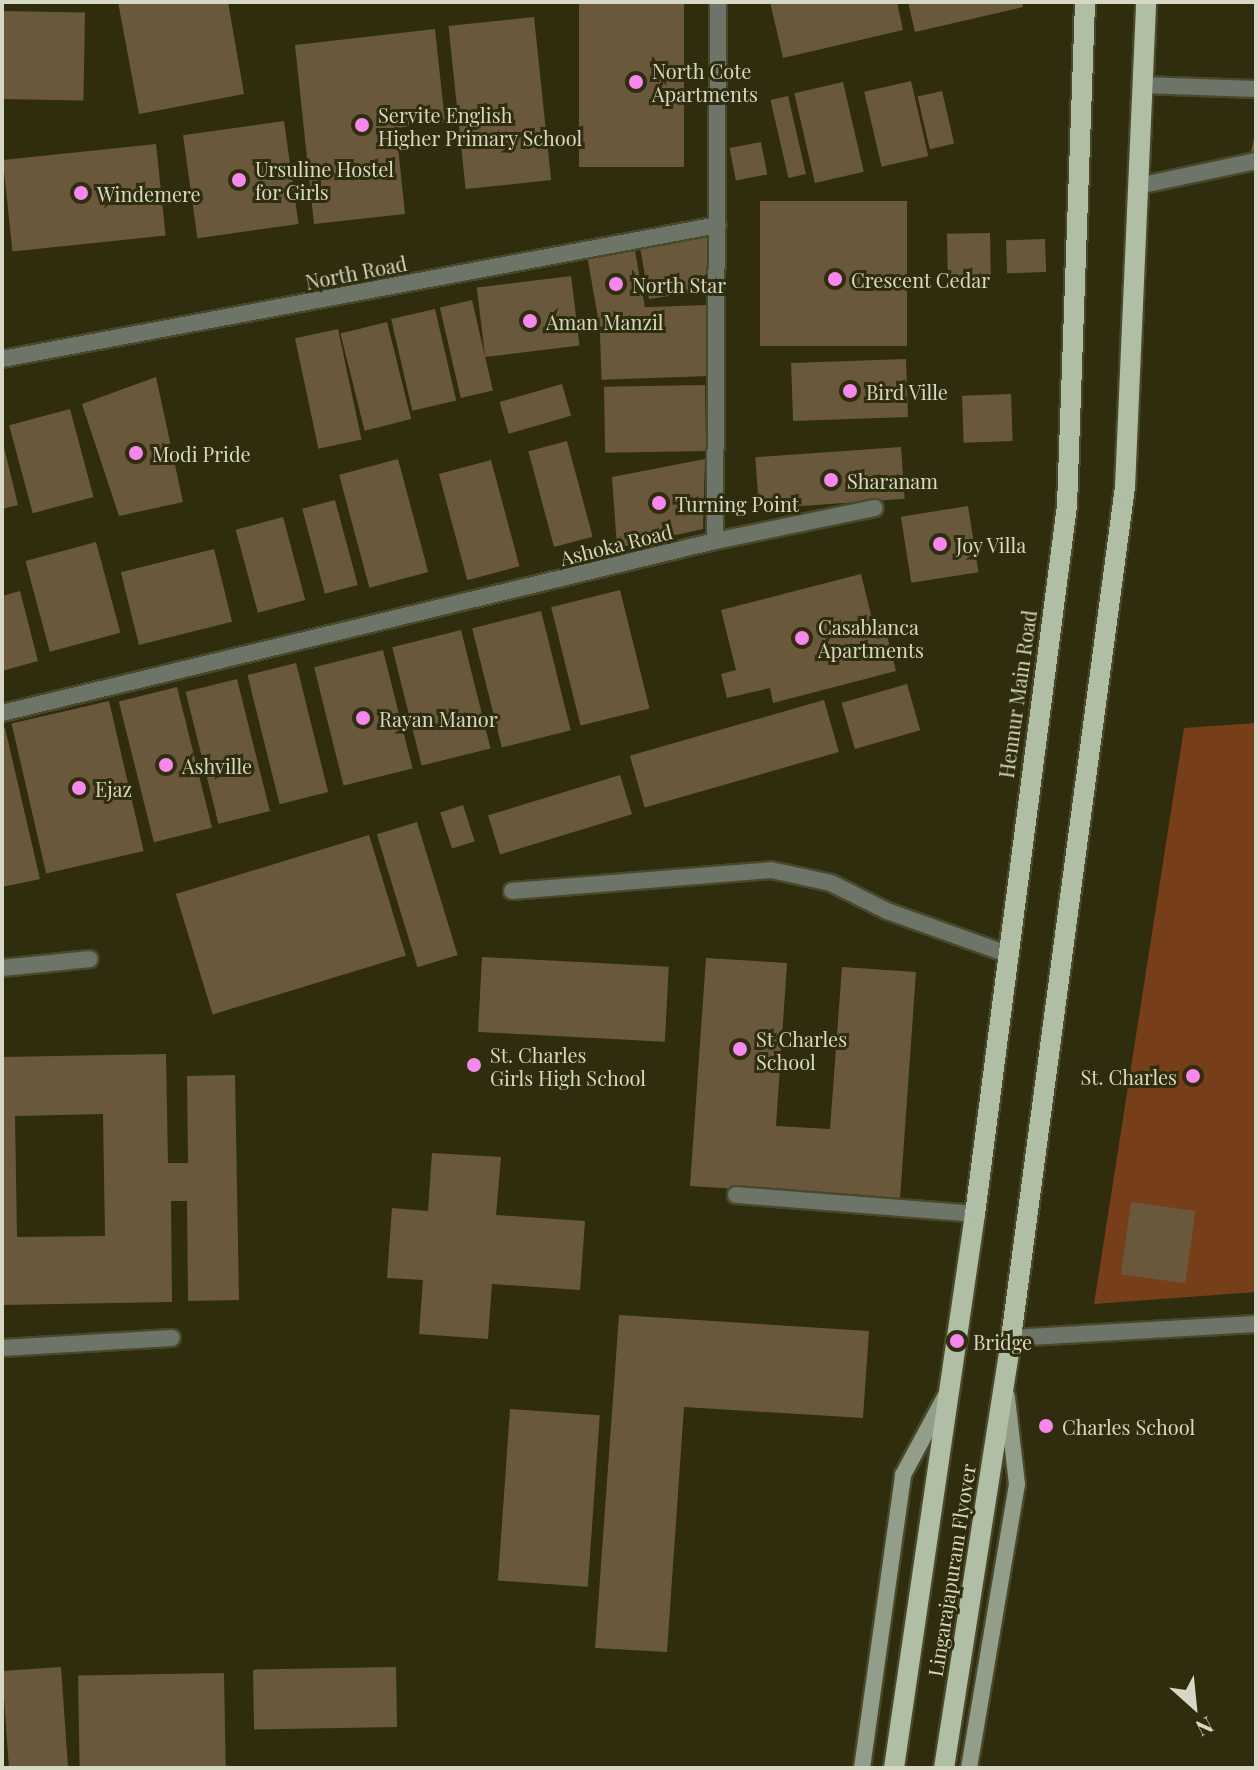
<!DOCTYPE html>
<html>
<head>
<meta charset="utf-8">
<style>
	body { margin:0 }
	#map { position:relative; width:1258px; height:1770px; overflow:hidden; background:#2f2d0e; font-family:"Playfair Display",serif }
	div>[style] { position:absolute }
	.green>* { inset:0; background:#763f1a }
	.building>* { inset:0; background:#6a583d; transform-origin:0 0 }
	.roads { filter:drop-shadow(2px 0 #4a482b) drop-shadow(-2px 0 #4a482b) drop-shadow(0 2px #4a482b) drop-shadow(0 -2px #4a482b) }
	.lane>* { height:16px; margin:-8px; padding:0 8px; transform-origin:8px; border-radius:8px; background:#6d7568 }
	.street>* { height:16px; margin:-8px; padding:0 8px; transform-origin:8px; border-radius:8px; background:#6d7568 }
	.secondary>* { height:16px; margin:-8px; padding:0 8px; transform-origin:8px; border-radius:8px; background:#929e8a }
	.primary>* { height:20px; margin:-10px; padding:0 10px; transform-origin:10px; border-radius:10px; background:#afbea4 }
	.dots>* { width:22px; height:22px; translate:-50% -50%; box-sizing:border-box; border:4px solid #2f2d0e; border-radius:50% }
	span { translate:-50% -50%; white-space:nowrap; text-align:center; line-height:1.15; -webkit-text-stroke:6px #2f2d0e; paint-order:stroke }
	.poi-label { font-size:20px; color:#d7d7c5 }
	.left { translate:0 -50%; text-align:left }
	.right { translate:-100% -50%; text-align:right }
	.street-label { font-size:20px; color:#d7d7c5 }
	.frame { position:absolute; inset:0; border:4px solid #d7d7c5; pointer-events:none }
	.north { position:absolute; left:1154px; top:1666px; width:80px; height:80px; -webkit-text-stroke:6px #2f2d0e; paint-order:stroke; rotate:153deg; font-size:22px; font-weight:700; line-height:32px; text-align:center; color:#d7d7c5 }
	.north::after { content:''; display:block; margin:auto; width:28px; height:36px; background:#d7d7c5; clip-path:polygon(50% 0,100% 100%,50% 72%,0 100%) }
</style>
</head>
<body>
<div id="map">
	<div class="green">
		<i style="clip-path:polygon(1256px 723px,1256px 1292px,1094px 1304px,1184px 728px)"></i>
	</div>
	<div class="building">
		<i style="clip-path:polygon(118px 2px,228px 2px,244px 94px,139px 114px)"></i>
		<i style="left:579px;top:2px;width:105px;height:165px"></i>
		<i style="clip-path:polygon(770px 2px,897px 2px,903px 30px,783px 58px)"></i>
		<i style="clip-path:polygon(908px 2px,1022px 2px,1023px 7px,915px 32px)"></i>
		<i style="left:2px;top:11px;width:83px;height:88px;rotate:1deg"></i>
		<i style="left:534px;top:17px;width:164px;height:86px;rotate:84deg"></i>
		<i style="clip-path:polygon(435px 29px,445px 122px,396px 128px,405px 214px,314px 224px,295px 45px)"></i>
		<i style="left:911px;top:81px;width:77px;height:48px;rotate:77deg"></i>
		<i style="left:843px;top:82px;width:92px;height:50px;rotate:77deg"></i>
		<i style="left:942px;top:91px;width:54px;height:25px;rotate:77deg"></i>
		<i style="left:788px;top:96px;width:80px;height:18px;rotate:77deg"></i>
		<i style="left:284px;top:121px;width:104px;height:102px;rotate:82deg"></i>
		<i style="clip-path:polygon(1255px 134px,1256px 134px,1256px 167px,1248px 165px)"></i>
		<i style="left:761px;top:142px;width:33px;height:32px;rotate:79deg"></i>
		<i style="left:156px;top:144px;width:92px;height:154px;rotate:84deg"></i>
		<i style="left:907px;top:201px;width:145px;height:147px;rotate:90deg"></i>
		<i style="left:990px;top:233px;width:42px;height:43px;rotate:89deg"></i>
		<i style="clip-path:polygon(711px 235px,710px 290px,649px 299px,640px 247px)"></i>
		<i style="left:1045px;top:239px;width:33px;height:39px;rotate:88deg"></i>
		<i style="left:635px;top:251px;width:59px;height:48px;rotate:80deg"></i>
		<i style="left:571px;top:276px;width:70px;height:95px;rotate:83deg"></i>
		<i style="left:472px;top:300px;width:93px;height:33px;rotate:77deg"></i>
		<i style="left:707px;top:305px;width:71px;height:108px;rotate:88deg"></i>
		<i style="left:435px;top:309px;width:94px;height:45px;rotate:77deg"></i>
		<i style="left:387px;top:322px;width:100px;height:48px;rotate:76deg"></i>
		<i style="left:338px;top:329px;width:113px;height:44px;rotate:78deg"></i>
		<i style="left:906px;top:359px;width:58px;height:115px;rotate:88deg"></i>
		<i style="clip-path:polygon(156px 377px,183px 502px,119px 516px,82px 404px)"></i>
		<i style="left:562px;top:384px;width:33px;height:65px;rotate:74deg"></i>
		<i style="left:705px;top:385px;width:66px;height:101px;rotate:89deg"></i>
		<i style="left:1011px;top:394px;width:47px;height:49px;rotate:88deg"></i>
		<i style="left:70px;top:409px;width:91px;height:63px;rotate:75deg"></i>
		<i style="clip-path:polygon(2px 439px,18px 505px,2px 509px)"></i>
		<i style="left:567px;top:441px;width:99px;height:40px;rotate:75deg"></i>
		<i style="left:901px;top:447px;width:52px;height:146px;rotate:86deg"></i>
		<i style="left:398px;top:459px;width:117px;height:61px;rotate:75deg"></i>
		<i style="clip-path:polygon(705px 459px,703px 529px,617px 548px,612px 477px)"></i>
		<i style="left:491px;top:460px;width:110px;height:54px;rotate:75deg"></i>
		<i style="left:335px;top:500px;width:88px;height:34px;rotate:75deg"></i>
		<i style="left:968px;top:506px;width:67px;height:68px;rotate:81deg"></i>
		<i style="left:283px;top:517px;width:86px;height:49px;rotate:75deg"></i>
		<i style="left:96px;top:542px;width:94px;height:73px;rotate:75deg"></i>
		<i style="left:214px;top:549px;width:75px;height:96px;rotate:76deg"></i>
		<i style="clip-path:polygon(861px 574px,877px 639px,887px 636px,896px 671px,773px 703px,770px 688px,727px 698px,721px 674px,736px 670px,721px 610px)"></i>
		<i style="left:620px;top:590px;width:122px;height:71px;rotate:76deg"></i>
		<i style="clip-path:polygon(20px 591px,38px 661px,2px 671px,2px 596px)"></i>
		<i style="left:541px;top:611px;width:123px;height:71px;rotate:76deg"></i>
		<i style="left:461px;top:630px;width:122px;height:71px;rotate:76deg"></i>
		<i style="left:383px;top:650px;width:122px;height:71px;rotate:76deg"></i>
		<i style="left:296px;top:663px;width:133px;height:50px;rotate:76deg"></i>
		<i style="left:237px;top:679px;width:136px;height:53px;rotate:76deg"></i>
		<i style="left:907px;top:684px;width:48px;height:68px;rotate:74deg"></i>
		<i style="left:177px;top:687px;width:145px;height:60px;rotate:76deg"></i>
		<i style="left:824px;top:700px;width:54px;height:202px;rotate:74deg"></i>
		<i style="left:109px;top:701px;width:154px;height:100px;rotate:77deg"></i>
		<i style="clip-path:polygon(5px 728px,40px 879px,2px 887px,2px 729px)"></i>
		<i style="left:620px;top:775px;width:41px;height:138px;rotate:73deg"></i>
		<i style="left:463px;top:805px;width:38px;height:24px;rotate:72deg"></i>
		<i style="left:417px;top:822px;width:139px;height:42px;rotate:73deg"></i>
		<i style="left:369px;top:835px;width:126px;height:202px;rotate:73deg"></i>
		<i style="left:482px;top:957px;width:187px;height:75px;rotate:3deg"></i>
		<i style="clip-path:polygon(706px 958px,787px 963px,776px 1126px,830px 1129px,842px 967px,916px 972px,900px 1199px,690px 1186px)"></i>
		<i style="clip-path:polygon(evenodd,166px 1054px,168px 1163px,188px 1163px,187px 1076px,235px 1075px,239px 1300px,188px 1301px,187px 1201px,171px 1201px,172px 1302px,2px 1305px,2px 1057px,166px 1054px,103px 1114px,105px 1236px,17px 1237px,15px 1116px,103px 1114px)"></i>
		<i style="clip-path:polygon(432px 1153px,501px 1157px,496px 1215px,585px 1221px,580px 1290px,492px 1284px,488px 1339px,419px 1334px,423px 1280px,387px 1278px,392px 1208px,428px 1211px)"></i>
		<i style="left:1131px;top:1202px;width:65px;height:73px;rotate:8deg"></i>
		<i style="clip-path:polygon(619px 1315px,869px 1331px,863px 1418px,684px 1407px,667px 1652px,595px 1648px)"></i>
		<i style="left:510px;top:1409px;width:90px;height:172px;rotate:4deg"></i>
		<i style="left:61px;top:1667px;width:101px;height:59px;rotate:86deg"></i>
		<i style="left:396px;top:1667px;width:60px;height:143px;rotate:89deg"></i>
		<i style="left:224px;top:1673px;width:95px;height:146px;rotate:89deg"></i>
	</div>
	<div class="roads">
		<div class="lane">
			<i style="left:1142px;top:85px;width:114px;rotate:2deg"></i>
			<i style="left:1138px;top:186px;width:121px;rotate:-12deg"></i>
			<i style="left:512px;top:891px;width:260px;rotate:-4.6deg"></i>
			<i style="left:771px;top:870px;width:61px;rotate:12.2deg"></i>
			<i style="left:831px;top:883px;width:63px;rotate:26.6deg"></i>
			<i style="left:887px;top:911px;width:127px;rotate:19.7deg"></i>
			<i style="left:2px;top:968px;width:88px;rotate:-5.8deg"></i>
			<i style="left:736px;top:1195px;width:240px;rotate:4.5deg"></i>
			<i style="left:2px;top:1348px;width:170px;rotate:-3.4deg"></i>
		</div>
		<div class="street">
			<i style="left:2px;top:359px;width:728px;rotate:-10.6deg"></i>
			<i style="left:715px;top:541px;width:163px;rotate:-11.7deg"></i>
			<i style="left:2px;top:713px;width:733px;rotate:-13.56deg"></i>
			<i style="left:715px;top:541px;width:539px;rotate:-89.68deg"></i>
			<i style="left:1011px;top:1338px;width:245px;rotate:-3.3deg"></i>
		</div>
		<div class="secondary">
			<i style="left:862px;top:1768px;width:296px;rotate:-82deg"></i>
			<i style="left:903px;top:1475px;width:91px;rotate:-61.7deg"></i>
			<i style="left:969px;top:1768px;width:288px;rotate:-80.4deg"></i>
			<i style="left:1017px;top:1484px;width:88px;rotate:-96.6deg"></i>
		</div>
		<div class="primary">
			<i style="left:894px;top:1768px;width:560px;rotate:-81.68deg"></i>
			<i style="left:975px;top:1214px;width:714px;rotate:-82.6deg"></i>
			<i style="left:1067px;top:506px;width:504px;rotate:-87.95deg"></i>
			<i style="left:944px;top:1768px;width:435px;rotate:-81.1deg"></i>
			<i style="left:1011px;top:1338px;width:859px;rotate:-82.37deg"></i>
			<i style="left:1125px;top:487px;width:485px;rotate:-87.5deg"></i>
		</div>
	</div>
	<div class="dots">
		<i style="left:636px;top:82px;background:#f688ed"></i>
		<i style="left:362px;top:125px;background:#f688ed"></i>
		<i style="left:239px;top:180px;background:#f688ed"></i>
		<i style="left:81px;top:193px;background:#f688ed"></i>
		<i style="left:835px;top:279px;background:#f688ed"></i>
		<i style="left:616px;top:284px;background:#f688ed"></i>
		<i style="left:530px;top:321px;background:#f688ed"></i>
		<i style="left:850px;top:391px;background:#f688ed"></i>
		<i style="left:136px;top:453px;background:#f688ed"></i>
		<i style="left:831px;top:480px;background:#f688ed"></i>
		<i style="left:659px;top:503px;background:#f688ed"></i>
		<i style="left:940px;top:544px;background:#f688ed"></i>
		<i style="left:802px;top:638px;background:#f688ed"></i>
		<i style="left:363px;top:718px;background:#f688ed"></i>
		<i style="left:166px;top:765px;background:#f688ed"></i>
		<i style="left:79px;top:788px;background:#f688ed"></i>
		<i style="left:740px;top:1049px;background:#f688ed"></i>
		<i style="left:474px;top:1065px;background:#f688ed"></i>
		<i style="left:1193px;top:1076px;background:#f688ed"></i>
		<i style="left:957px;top:1341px;background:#f688ed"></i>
		<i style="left:1046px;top:1426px;background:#f688ed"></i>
	</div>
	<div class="poi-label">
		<span class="left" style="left:652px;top:82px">North Cote<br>Apartments</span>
		<span class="left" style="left:378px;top:126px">Servite English<br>Higher Primary School</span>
		<span class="left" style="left:255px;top:180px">Ursuline Hostel<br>for Girls</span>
		<span class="left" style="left:97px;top:193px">Windemere</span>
		<span class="left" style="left:851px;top:279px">Crescent Cedar</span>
		<span class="left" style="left:632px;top:284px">North Star</span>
		<span class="left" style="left:546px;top:321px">Aman Manzil</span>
		<span class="left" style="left:866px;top:391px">Bird Ville</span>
		<span class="left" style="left:152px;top:453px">Modi Pride</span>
		<span class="left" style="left:847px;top:480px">Sharanam</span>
		<span class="left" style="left:675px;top:503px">Turning Point</span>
		<span class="left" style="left:956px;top:544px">Joy Villa</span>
		<span class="left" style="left:818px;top:638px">Casablanca<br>Apartments</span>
		<span class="left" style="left:379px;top:718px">Rayan Manor</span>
		<span class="left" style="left:182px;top:765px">Ashville</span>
		<span class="left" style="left:95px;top:788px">Ejaz</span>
		<span class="left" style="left:756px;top:1050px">St Charles<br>School</span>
		<span class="left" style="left:490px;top:1066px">St. Charles<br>Girls High School</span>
		<span class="right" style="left:1177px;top:1076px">St. Charles</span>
		<span class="left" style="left:973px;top:1341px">Bridge</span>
		<span class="left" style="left:1062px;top:1426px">Charles School</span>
	</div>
	<div class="street-label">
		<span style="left:356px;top:272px;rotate:-11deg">North Road</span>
		<span style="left:616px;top:544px;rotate:-14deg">Ashoka Road</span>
		<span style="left:1017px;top:694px;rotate:-82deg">Hennur Main Road</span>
		<span style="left:951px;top:1570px;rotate:-81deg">Lingarajapuram Flyover</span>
	</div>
	<div class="frame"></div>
	<div class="north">N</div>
</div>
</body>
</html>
